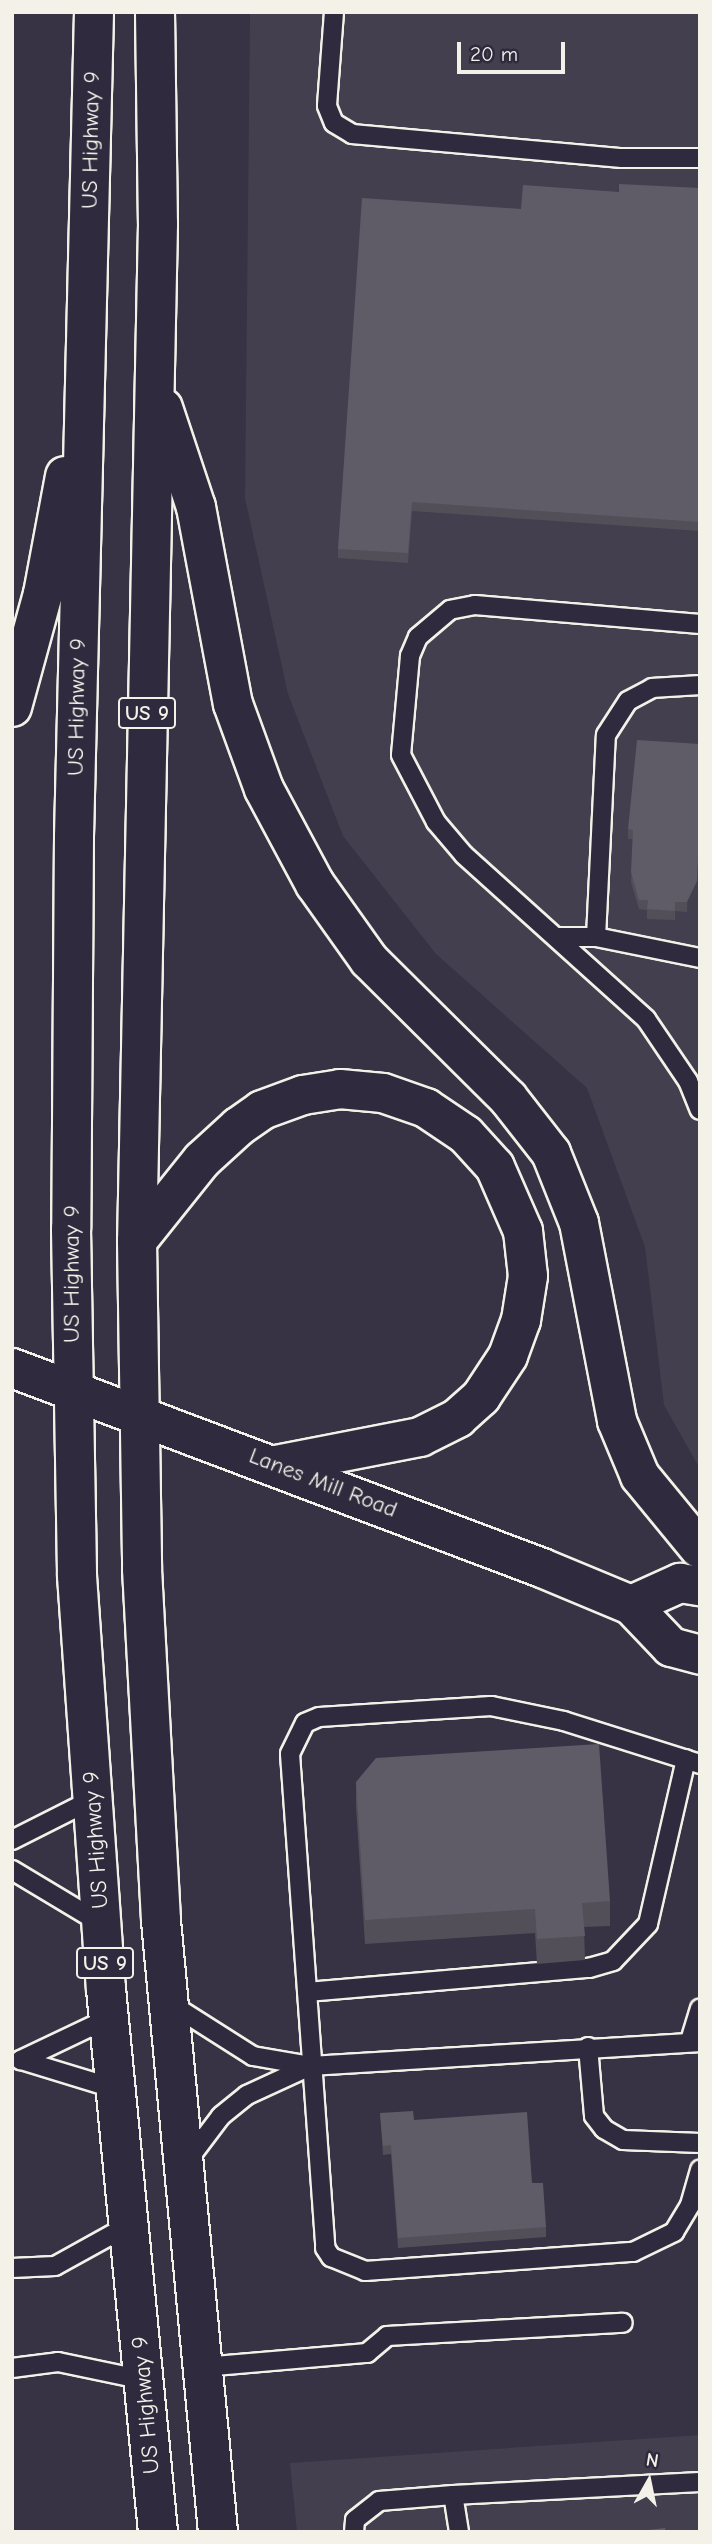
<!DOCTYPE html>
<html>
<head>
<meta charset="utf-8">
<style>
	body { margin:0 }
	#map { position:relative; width:712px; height:2544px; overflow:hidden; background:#373244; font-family:"Comic Neue",sans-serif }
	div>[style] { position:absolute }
	.built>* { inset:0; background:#433f4e }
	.roads { filter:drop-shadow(2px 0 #f4f1e8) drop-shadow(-2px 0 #f4f1e8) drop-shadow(0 2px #f4f1e8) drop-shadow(0 -2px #f4f1e8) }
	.lane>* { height:18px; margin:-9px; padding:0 9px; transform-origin:9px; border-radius:9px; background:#2f2a3d }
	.secondary>* { height:38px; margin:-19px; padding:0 19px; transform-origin:19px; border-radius:19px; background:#2f2a3d }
	.highway>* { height:38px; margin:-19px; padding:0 19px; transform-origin:19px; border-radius:19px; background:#2f2a3d }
	.wall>* { inset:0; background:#524f59 }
	.shaded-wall>* { inset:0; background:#424048 }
	.building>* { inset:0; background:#5f5c67 }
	span { translate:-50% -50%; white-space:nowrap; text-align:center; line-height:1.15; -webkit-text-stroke:6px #2f2a3d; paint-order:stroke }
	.shield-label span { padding:2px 5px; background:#2f2a3d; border:2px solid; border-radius:5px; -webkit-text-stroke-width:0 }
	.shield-label { font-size:21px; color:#f4f1e8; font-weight:700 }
	.street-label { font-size:23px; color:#f4f1e8 }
	.frame { position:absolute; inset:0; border:14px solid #f4f1e8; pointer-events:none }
	.north { position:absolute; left:614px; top:2446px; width:70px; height:70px; -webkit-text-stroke:5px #2f2a3d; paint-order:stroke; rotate:9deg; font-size:19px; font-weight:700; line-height:28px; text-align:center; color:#f4f1e8 }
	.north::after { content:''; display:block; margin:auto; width:24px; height:32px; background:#f4f1e8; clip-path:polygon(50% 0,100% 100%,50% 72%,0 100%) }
	.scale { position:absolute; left:457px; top:42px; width:108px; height:32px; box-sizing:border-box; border:4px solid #f4f1e8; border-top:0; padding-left:9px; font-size:21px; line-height:24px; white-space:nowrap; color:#f4f1e8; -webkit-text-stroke:5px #2f2a3d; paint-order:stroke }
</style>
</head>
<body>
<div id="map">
	<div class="built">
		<i style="clip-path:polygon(250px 12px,700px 12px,700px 1469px,664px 1405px,645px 1247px,587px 1088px,436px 954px,343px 836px,288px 694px,245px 498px)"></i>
		<i style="clip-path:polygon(700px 2435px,700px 2532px,297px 2532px,290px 2463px)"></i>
	</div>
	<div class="roads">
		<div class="lane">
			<i style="left:334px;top:12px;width:94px;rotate:94.3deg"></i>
			<i style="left:327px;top:106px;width:18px;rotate:68deg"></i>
			<i style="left:334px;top:123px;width:21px;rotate:31deg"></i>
			<i style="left:352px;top:134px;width:271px;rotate:5.1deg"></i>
			<i style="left:622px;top:158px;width:78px"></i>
			<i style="left:700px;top:624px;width:226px;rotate:-175.2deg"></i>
			<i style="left:475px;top:605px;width:25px;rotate:169deg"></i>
			<i style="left:450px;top:610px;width:42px;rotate:139.8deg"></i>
			<i style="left:418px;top:637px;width:21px;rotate:113deg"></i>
			<i style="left:410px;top:656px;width:99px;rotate:95.2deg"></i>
			<i style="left:401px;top:755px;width:76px;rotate:62.4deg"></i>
			<i style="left:436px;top:822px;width:43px;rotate:49.7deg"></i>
			<i style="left:464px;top:855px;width:245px;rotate:42deg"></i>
			<i style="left:646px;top:1019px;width:75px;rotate:55.9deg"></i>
			<i style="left:688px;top:1081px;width:31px;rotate:68deg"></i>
			<i style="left:557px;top:937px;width:39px"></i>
			<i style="left:596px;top:937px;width:106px;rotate:11.4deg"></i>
			<i style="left:596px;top:937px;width:202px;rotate:-87.2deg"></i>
			<i style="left:606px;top:735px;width:40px;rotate:-57.1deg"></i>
			<i style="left:628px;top:701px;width:27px;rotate:-28deg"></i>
			<i style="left:652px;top:688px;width:48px;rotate:-3.6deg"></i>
			<i style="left:700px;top:1764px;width:143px;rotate:-162.5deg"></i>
			<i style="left:564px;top:1721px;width:75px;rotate:-168.4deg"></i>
			<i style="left:491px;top:1706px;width:172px;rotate:176.3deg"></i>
			<i style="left:319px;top:1717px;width:15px;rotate:157deg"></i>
			<i style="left:305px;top:1723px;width:34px;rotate:116deg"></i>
			<i style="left:290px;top:1754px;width:495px;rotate:85.9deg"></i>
			<i style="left:325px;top:2248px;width:11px;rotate:56deg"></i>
			<i style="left:331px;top:2257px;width:37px;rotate:22deg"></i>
			<i style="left:365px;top:2271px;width:269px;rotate:-4.1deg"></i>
			<i style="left:633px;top:2252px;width:46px;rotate:-26deg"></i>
			<i style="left:674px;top:2232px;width:31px;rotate:-59deg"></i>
			<i style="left:690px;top:2205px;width:37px;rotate:-74deg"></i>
			<i style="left:12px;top:1840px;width:91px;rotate:-26.8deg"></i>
			<i style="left:12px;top:1870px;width:105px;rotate:31deg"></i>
			<i style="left:307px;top:1992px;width:283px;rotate:-4.9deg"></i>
			<i style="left:589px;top:1968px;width:25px;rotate:-16deg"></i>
			<i style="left:613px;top:1961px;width:51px;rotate:-46.6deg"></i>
			<i style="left:648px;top:1924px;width:169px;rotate:-77deg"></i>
			<i style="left:171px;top:2004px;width:97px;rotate:32.4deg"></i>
			<i style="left:253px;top:2056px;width:59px;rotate:9.8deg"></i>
			<i style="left:311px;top:2066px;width:390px;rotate:-3.5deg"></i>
			<i style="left:109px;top:2018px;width:98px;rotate:154.5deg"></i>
			<i style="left:21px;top:2060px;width:99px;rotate:17deg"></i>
			<i style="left:690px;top:2041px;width:34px;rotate:-73deg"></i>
			<i style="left:588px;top:2047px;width:69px;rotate:85deg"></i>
			<i style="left:594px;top:2116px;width:16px;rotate:52deg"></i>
			<i style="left:604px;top:2129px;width:22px;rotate:30deg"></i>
			<i style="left:623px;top:2140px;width:77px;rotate:2.2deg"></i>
			<i style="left:187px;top:2161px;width:56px;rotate:-52.9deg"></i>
			<i style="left:221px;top:2116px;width:33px;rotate:-39deg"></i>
			<i style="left:247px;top:2095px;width:67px;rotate:-24.7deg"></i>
			<i style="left:12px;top:2268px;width:43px;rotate:-2.7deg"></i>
			<i style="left:55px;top:2266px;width:85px;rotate:-29deg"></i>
			<i style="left:203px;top:2367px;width:165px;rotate:-4.9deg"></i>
			<i style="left:367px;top:2353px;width:26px;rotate:-40deg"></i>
			<i style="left:387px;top:2336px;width:236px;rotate:-3.2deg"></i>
			<i style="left:12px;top:2368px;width:46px;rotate:-7.4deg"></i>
			<i style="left:58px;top:2362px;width:88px;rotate:11.8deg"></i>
			<i style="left:354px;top:2532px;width:12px;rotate:-85deg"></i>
			<i style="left:355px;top:2520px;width:31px;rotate:-38deg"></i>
			<i style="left:379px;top:2501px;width:74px;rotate:-4.6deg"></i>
			<i style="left:459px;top:2532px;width:37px;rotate:-99deg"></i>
			<i style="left:453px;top:2495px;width:247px;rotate:-3deg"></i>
		</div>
		<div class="secondary">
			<i style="left:12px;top:1368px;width:566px;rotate:20.67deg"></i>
			<i style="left:542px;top:1568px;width:96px;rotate:22.6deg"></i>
			<i style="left:631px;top:1605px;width:58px;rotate:46.4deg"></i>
			<i style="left:671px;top:1647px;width:30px;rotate:15deg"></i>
			<i style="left:631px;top:1605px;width:54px;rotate:-24.2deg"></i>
			<i style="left:680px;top:1583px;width:20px;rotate:9deg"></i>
		</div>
		<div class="highway">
			<i style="left:94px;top:12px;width:825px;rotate:91.39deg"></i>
			<i style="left:74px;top:837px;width:392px;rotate:90.4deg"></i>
			<i style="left:71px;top:1229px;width:347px;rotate:89deg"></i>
			<i style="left:77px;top:1576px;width:414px;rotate:86deg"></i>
			<i style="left:106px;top:1989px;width:545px;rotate:84.53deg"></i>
			<i style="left:155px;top:12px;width:212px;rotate:89.2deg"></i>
			<i style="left:158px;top:224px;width:1017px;rotate:91.18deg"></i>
			<i style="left:137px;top:1241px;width:328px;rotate:89.1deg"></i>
			<i style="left:142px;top:1569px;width:353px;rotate:86.9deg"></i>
			<i style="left:161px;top:1921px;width:614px;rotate:84.67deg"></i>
			<i style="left:163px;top:408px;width:104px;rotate:71.6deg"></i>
			<i style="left:196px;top:507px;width:200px;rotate:79.4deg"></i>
			<i style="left:233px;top:704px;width:90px;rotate:70deg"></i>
			<i style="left:264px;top:789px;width:108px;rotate:61.8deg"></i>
			<i style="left:315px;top:884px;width:93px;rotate:54.6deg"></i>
			<i style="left:369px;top:960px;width:196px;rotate:44.8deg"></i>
			<i style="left:508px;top:1098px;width:70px;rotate:52deg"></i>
			<i style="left:551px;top:1153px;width:75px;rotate:68.2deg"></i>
			<i style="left:579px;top:1223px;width:202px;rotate:79.1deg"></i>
			<i style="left:617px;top:1421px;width:60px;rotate:67.3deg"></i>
			<i style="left:640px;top:1476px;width:94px;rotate:50.6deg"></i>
			<i style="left:12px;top:707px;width:117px;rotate:-74.7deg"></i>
			<i style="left:43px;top:594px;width:120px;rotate:-79.4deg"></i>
			<i style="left:137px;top:1241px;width:104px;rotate:-51.3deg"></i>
			<i style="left:202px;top:1160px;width:49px;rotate:-42.5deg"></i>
			<i style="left:238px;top:1127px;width:29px;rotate:-35deg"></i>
			<i style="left:262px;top:1110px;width:44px;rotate:-20.1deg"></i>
			<i style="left:303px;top:1095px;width:37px;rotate:-9deg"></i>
			<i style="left:340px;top:1089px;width:43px;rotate:5.3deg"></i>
			<i style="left:383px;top:1093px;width:46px;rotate:19.2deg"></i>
			<i style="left:426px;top:1108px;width:48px;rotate:34deg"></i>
			<i style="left:466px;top:1135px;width:43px;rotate:47.8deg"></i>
			<i style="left:495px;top:1167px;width:70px;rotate:66.4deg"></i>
			<i style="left:523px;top:1231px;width:45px;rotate:83.7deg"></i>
			<i style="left:528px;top:1276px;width:45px;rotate:99deg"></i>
			<i style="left:521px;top:1320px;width:38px;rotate:110deg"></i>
			<i style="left:508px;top:1356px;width:49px;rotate:123.4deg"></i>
			<i style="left:481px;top:1397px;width:31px;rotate:138deg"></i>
			<i style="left:458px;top:1418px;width:42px;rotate:153.4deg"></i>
			<i style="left:420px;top:1437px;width:147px;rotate:169deg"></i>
		</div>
	</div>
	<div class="wall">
		<i style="clip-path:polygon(700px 188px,700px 531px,412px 511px,408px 563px,338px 558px,338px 549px,521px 209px,619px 192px)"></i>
		<i style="clip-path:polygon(700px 744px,700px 863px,698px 863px,697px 890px,687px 912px,675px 911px,675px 920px,647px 919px,647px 910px,639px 909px,631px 882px,633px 839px,628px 839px,628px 829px)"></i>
		<i style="clip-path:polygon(356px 1782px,610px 1901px,610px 1926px,584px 1927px,585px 1960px,537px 1964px,535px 1933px,365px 1944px,356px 1807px)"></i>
		<i style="clip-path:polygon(380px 2113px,414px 2120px,532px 2183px,546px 2227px,546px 2237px,398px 2248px,391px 2154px,383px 2155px)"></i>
	</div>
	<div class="shaded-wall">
		<i style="clip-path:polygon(698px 863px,697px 890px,687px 912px,687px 902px)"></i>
	</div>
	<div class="building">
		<i style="clip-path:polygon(619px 184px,700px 188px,700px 522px,412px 502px,408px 553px,338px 549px,362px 198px,521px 209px,523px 185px,619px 192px)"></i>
		<i style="clip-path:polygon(637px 740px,700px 744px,700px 854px,698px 854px,697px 881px,687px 902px,675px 902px,675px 911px,647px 909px,648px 900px,639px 900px,631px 872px,633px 830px,628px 829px)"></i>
		<i style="clip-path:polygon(599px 1744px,610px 1901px,582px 1903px,585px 1936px,537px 1939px,535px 1909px,365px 1920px,356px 1782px,376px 1758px)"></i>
		<i style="clip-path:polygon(413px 2111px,414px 2120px,527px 2112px,532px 2183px,543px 2183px,546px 2227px,398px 2238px,391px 2145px,383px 2146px,380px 2113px)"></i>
		<i style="clip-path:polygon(665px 2528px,666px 2532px,631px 2532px)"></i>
	</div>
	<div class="shield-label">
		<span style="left:147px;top:713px">US 9</span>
		<span style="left:105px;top:1963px">US 9</span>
	</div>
	<div class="street-label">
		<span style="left:91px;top:140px;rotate:-89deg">US Highway 9</span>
		<span style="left:77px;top:707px;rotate:-89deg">US Highway 9</span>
		<span style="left:72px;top:1274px;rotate:-90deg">US Highway 9</span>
		<span style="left:323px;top:1483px;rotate:21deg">Lanes Mill Road</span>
		<span style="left:96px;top:1840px;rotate:-94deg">US Highway 9</span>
		<span style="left:146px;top:2405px;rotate:-95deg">US Highway 9</span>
	</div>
	<div class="frame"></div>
	<div class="north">N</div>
	<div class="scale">20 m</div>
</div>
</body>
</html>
